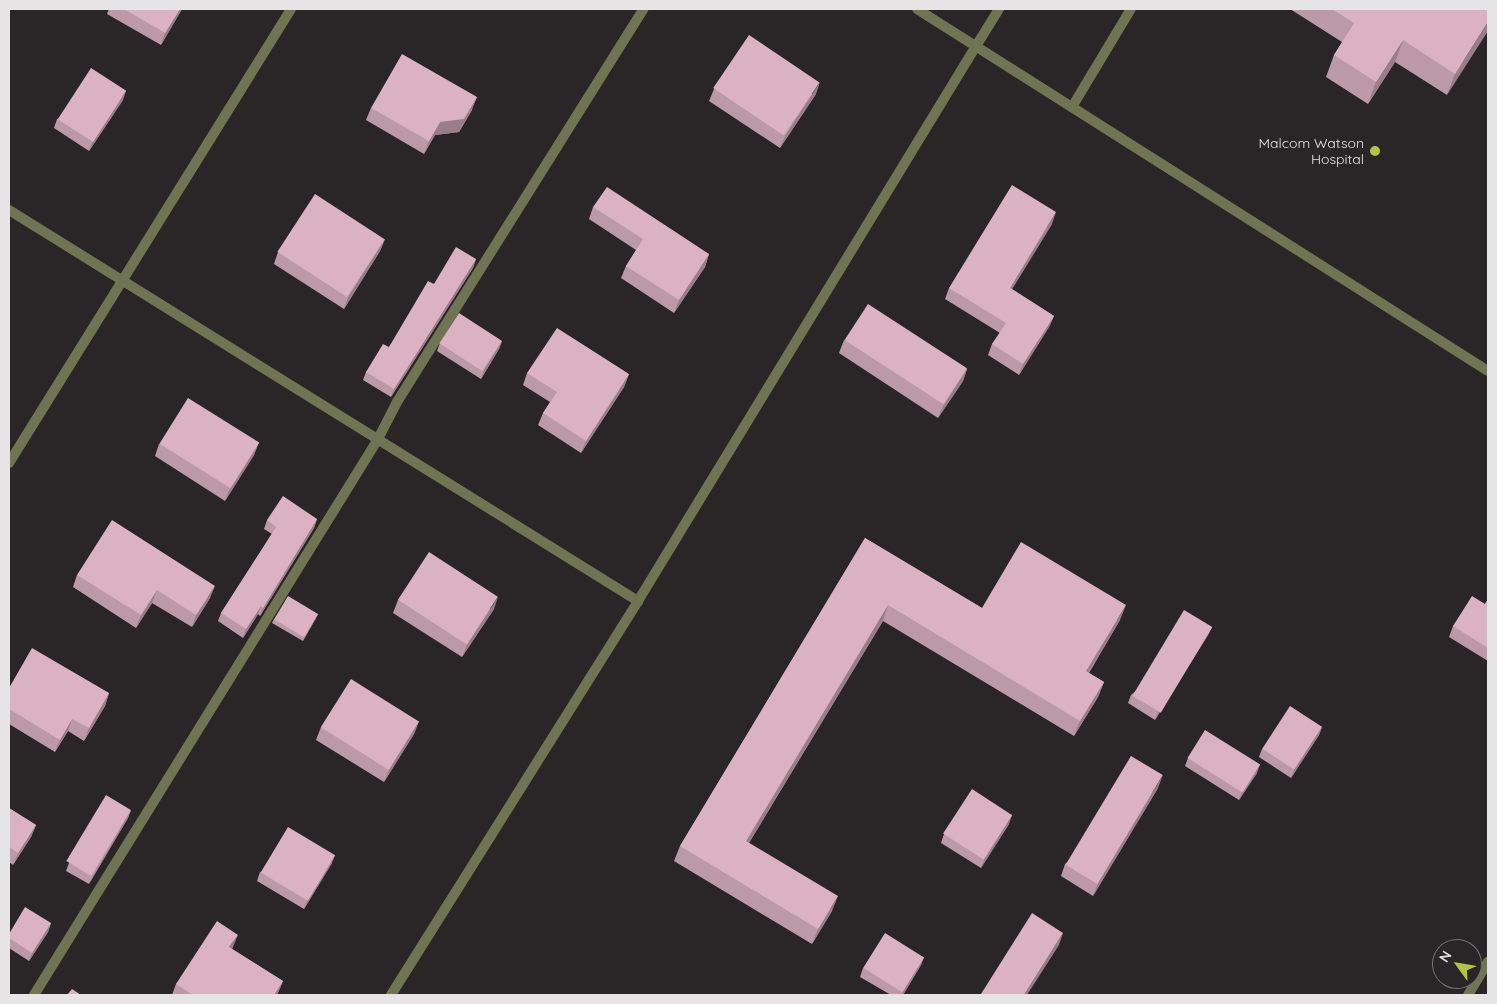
<!DOCTYPE html>
<html>
<head>
<meta charset="utf-8">
<style>
	body { margin:0 }
	#map { position:relative; width:1497px; height:1004px; overflow:hidden; background:#2a2627; font-family:Quicksand,sans-serif }
	div>[style] { position:absolute }
	.service>* { height:10px; margin:-5px; padding:0 5px; transform-origin:5px; border-radius:5px; background:#6f7452 }
	.minor>* { height:10px; margin:-5px; padding:0 5px; transform-origin:5px; border-radius:5px; background:#6f7452 }
	.wall>* { inset:0; background:#bb99a7 }
	.shaded-wall>* { inset:0; background:#997d88 }
	.building>* { inset:0; background:#dab2c2; transform-origin:0 0 }
	.dots>* { width:14px; height:14px; translate:-50% -50%; box-sizing:border-box; border:2px solid #2a2627; border-radius:50% }
	span { translate:-50% -50%; white-space:nowrap; text-align:center; line-height:1.15; -webkit-text-stroke:5px #2a2627; paint-order:stroke }
	.poi-label { font-size:14px; color:#e7e4e5 }
	.right { translate:-100% -50%; text-align:right }
	.frame { position:absolute; inset:0; border:10px solid #e7e4e5; pointer-events:none }
	.north { position:absolute; left:1432px; top:939px; width:50px; height:50px; box-sizing:border-box; background:#2a2627; border:1px solid #767273; border-radius:50%; rotate:302deg; font-size:14px; font-weight:700; line-height:20px; text-align:center; color:#e7e4e5 }
	.north::after { content:''; display:block; margin:auto; width:18px; height:22px; background:#b5c24a; clip-path:polygon(50% 0,100% 100%,50% 72%,0 100%) }
</style>
</head>
<body>
<div id="map">
	<div class="service">
		<i style="left:976px;top:46px;width:44px;rotate:-58.1deg"></i>
		<i style="left:1072px;top:107px;width:114px;rotate:-59deg"></i>
	</div>
	<div class="minor">
		<i style="left:917px;top:9px;width:676px;rotate:32.37deg"></i>
		<i style="left:9px;top:210px;width:741px;rotate:31.87deg"></i>
		<i style="left:9px;top:463px;width:534px;rotate:-58.15deg"></i>
		<i style="left:34px;top:995px;width:654px;rotate:-58.25deg"></i>
		<i style="left:378px;top:439px;width:42px;rotate:-62.8deg"></i>
		<i style="left:397px;top:402px;width:464px;rotate:-57.9deg"></i>
		<i style="left:391px;top:995px;width:465px;rotate:-57.9deg"></i>
		<i style="left:638px;top:601px;width:650px;rotate:-58.66deg"></i>
		<i style="left:1468px;top:995px;width:39px;rotate:-59deg"></i>
	</div>
	<div class="wall">
		<i style="clip-path:polygon(109px 9px,182px 9px,161px 45px,107px 14px)"></i>
		<i style="clip-path:polygon(1290px 9px,1488px 9px,1447px 95px,1395px 62px,1368px 104px,1326px 77px,1334px 55px,1342px 42px)"></i>
		<i style="clip-path:polygon(714px 89px,816px 94px,780px 148px,709px 101px)"></i>
		<i style="clip-path:polygon(123px 100px,89px 151px,54px 128px,57px 119px)"></i>
		<i style="clip-path:polygon(371px 108px,472px 110px,459px 132px,435px 135px,424px 154px,366px 120px)"></i>
		<i style="clip-path:polygon(593px 207px,709px 254px,705px 267px,674px 313px,621px 278px,626px 266px,636px 250px,589px 219px)"></i>
		<i style="clip-path:polygon(1052px 224px,1012px 289px,1054px 316px,1049px 327px,1019px 375px,988px 355px,992px 344px,1000px 333px,945px 299px,949px 288px)"></i>
		<i style="clip-path:polygon(385px 239px,380px 251px,344px 309px,274px 264px,278px 252px)"></i>
		<i style="clip-path:polygon(476px 259px,473px 268px,391px 397px,363px 380px,366px 372px,389px 347px,434px 284px)"></i>
		<i style="clip-path:polygon(844px 340px,967px 369px,963px 381px,938px 418px,839px 353px)"></i>
		<i style="clip-path:polygon(502px 341px,499px 349px,481px 379px,437px 351px,440px 343px)"></i>
		<i style="clip-path:polygon(527px 373px,629px 374px,624px 387px,581px 453px,538px 425px,543px 413px,550px 402px,523px 385px)"></i>
		<i style="clip-path:polygon(259px 442px,254px 455px,225px 501px,155px 456px,159px 444px)"></i>
		<i style="clip-path:polygon(317px 519px,314px 528px,260px 616px,258px 614px,243px 638px,218px 621px,221px 613px,272px 534px,264px 529px,267px 520px)"></i>
		<i style="clip-path:polygon(865px 538px,982px 608px,1120px 620px,1089px 673px,1104px 682px,1098px 697px,1074px 736px,883px 621px,749px 843px,832px 911px,812px 944px,674px 861px,680px 846px)"></i>
		<i style="clip-path:polygon(77px 575px,210px 598px,192px 627px,152px 603px,136px 628px,73px 587px)"></i>
		<i style="clip-path:polygon(1488px 599px,1488px 661px,1449px 637px,1453px 626px,1485px 604px)"></i>
		<i style="clip-path:polygon(398px 600px,494px 609px,462px 657px,393px 613px)"></i>
		<i style="clip-path:polygon(318px 614px,316px 618px,303px 641px,272px 623px,274px 619px)"></i>
		<i style="clip-path:polygon(1212px 627px,1208px 635px,1155px 720px,1128px 703px,1131px 695px)"></i>
		<i style="clip-path:polygon(9px 688px,109px 693px,105px 706px,84px 741px,68px 731px,55px 752px,9px 724px)"></i>
		<i style="clip-path:polygon(419px 721px,414px 734px,384px 782px,316px 740px,321px 727px)"></i>
		<i style="clip-path:polygon(1322px 727px,1319px 735px,1291px 778px,1259px 757px,1262px 749px)"></i>
		<i style="clip-path:polygon(1188px 758px,1257px 773px,1239px 800px,1185px 766px)"></i>
		<i style="clip-path:polygon(1158px 788px,1093px 896px,1061px 876px,1065px 864px)"></i>
		<i style="clip-path:polygon(9px 808px,36px 825px,31px 837px,13px 865px,9px 862px)"></i>
		<i style="clip-path:polygon(131px 810px,128px 818px,89px 884px,66px 871px,69px 863px)"></i>
		<i style="clip-path:polygon(1009px 824px,981px 868px,941px 843px,944px 834px)"></i>
		<i style="clip-path:polygon(332px 863px,304px 909px,257px 881px,260px 872px)"></i>
		<i style="clip-path:polygon(51px 923px,48px 932px,29px 961px,9px 948px,9px 934px)"></i>
		<i style="clip-path:polygon(233px 947px,232px 949px,283px 981px,277px 995px,172px 995px,176px 984px)"></i>
		<i style="clip-path:polygon(924px 957px,921px 965px,903px 995px,891px 995px,860px 977px,863px 968px)"></i>
	</div>
	<div class="shaded-wall">
		<i style="clip-path:polygon(180px 9px,182px 9px,161px 45px,165px 33px)"></i>
		<i style="clip-path:polygon(1488px 22px,1488px 31px,1447px 95px,1455px 74px)"></i>
		<i style="clip-path:polygon(1403px 40px,1395px 62px,1368px 104px,1376px 82px)"></i>
		<i style="clip-path:polygon(820px 82px,816px 94px,780px 148px,785px 136px)"></i>
		<i style="clip-path:polygon(126px 91px,123px 100px,89px 151px,92px 143px)"></i>
		<i style="clip-path:polygon(477px 97px,472px 110px,459px 132px,435px 135px,424px 154px,429px 141px,440px 122px)"></i>
		<i style="clip-path:polygon(1056px 212px,1052px 224px,1006px 299px,1010px 288px)"></i>
		<i style="clip-path:polygon(385px 239px,380px 251px,344px 309px,348px 297px)"></i>
		<i style="clip-path:polygon(709px 254px,705px 267px,674px 313px,679px 300px)"></i>
		<i style="clip-path:polygon(476px 259px,473px 268px,391px 397px,394px 389px)"></i>
		<i style="clip-path:polygon(1054px 316px,1049px 327px,1019px 375px,1023px 364px)"></i>
		<i style="clip-path:polygon(502px 341px,499px 349px,481px 379px,484px 370px)"></i>
		<i style="clip-path:polygon(967px 369px,963px 381px,938px 418px,943px 406px)"></i>
		<i style="clip-path:polygon(629px 374px,624px 387px,581px 453px,586px 441px)"></i>
		<i style="clip-path:polygon(259px 442px,254px 455px,225px 501px,230px 488px)"></i>
		<i style="clip-path:polygon(317px 519px,314px 528px,260px 616px,263px 608px)"></i>
		<i style="clip-path:polygon(215px 586px,210px 598px,192px 627px,196px 615px)"></i>
		<i style="clip-path:polygon(157px 590px,152px 603px,136px 628px,141px 615px)"></i>
		<i style="clip-path:polygon(498px 597px,494px 609px,462px 657px,467px 645px)"></i>
		<i style="clip-path:polygon(888px 605px,883px 621px,741px 856px,746px 841px)"></i>
		<i style="clip-path:polygon(1126px 605px,1120px 620px,1080px 686px,1086px 671px)"></i>
		<i style="clip-path:polygon(261px 606px,258px 614px,243px 638px,246px 629px)"></i>
		<i style="clip-path:polygon(318px 614px,316px 618px,303px 641px,304px 637px)"></i>
		<i style="clip-path:polygon(1212px 627px,1208px 635px,1155px 720px,1158px 712px)"></i>
		<i style="clip-path:polygon(1104px 682px,1098px 697px,1074px 736px,1080px 721px)"></i>
		<i style="clip-path:polygon(109px 693px,105px 706px,84px 741px,89px 728px)"></i>
		<i style="clip-path:polygon(72px 719px,68px 731px,55px 752px,60px 740px)"></i>
		<i style="clip-path:polygon(419px 721px,414px 734px,384px 782px,389px 770px)"></i>
		<i style="clip-path:polygon(1322px 727px,1319px 735px,1291px 778px,1294px 770px)"></i>
		<i style="clip-path:polygon(1260px 764px,1257px 773px,1239px 800px,1242px 792px)"></i>
		<i style="clip-path:polygon(1163px 775px,1158px 788px,1093px 896px,1098px 883px)"></i>
		<i style="clip-path:polygon(131px 810px,128px 818px,89px 884px,93px 876px)"></i>
		<i style="clip-path:polygon(1012px 815px,1009px 824px,981px 868px,984px 860px)"></i>
		<i style="clip-path:polygon(36px 825px,31px 837px,13px 865px,18px 853px)"></i>
		<i style="clip-path:polygon(335px 855px,332px 863px,304px 909px,307px 901px)"></i>
		<i style="clip-path:polygon(838px 896px,832px 911px,812px 944px,818px 929px)"></i>
		<i style="clip-path:polygon(51px 923px,48px 932px,29px 961px,32px 953px)"></i>
		<i style="clip-path:polygon(1063px 933px,1059px 945px,1027px 995px,1024px 995px)"></i>
		<i style="clip-path:polygon(238px 935px,233px 947px,225px 959px,229px 947px)"></i>
		<i style="clip-path:polygon(924px 957px,921px 965px,903px 995px,901px 995px)"></i>
		<i style="clip-path:polygon(283px 981px,278px 993px,277px 995px,274px 995px)"></i>
	</div>
	<div class="building">
		<i style="clip-path:polygon(124px 9px,180px 9px,165px 33px)"></i>
		<i style="clip-path:polygon(1332px 9px,1488px 9px,1488px 22px,1455px 74px,1403px 40px,1376px 82px,1334px 55px,1354px 23px)"></i>
		<i style="left:749px;top:35px;width:85px;height:64px;rotate:34deg"></i>
		<i style="clip-path:polygon(402px 54px,477px 97px,464px 119px,440px 122px,429px 141px,371px 108px)"></i>
		<i style="left:91px;top:68px;width:42px;height:61px;rotate:33deg"></i>
		<i style="clip-path:polygon(1012px 185px,1056px 212px,1010px 288px,1054px 316px,1023px 364px,992px 344px,1006px 323px,949px 288px)"></i>
		<i style="clip-path:polygon(607px 187px,709px 254px,679px 300px,626px 266px,643px 239px,593px 207px)"></i>
		<i style="left:315px;top:194px;width:83px;height:69px;rotate:33deg"></i>
		<i style="clip-path:polygon(456px 247px,476px 259px,394px 389px,366px 372px,383px 344px,389px 347px,428px 281px,434px 284px)"></i>
		<i style="left:868px;top:304px;width:118px;height:43px;rotate:33deg"></i>
		<i style="left:459px;top:313px;width:51px;height:36px;rotate:33deg"></i>
		<i style="clip-path:polygon(557px 328px,629px 374px,586px 441px,543px 413px,557px 392px,527px 373px)"></i>
		<i style="left:188px;top:398px;width:84px;height:54px;rotate:32deg"></i>
		<i style="clip-path:polygon(283px 496px,317px 519px,263px 608px,261px 606px,246px 629px,221px 613px,276px 527px,267px 520px)"></i>
		<i style="clip-path:polygon(112px 520px,215px 586px,196px 615px,157px 590px,141px 615px,77px 575px)"></i>
		<i style="clip-path:polygon(865px 538px,982px 608px,1021px 542px,1126px 605px,1086px 671px,1104px 682px,1080px 721px,888px 605px,746px 841px,838px 896px,818px 929px,680px 846px)"></i>
		<i style="left:429px;top:552px;width:82px;height:57px;rotate:33deg"></i>
		<i style="left:288px;top:596px;width:35px;height:27px;rotate:31deg"></i>
		<i style="clip-path:polygon(1472px 596px,1485px 604px,1488px 599px,1488px 648px,1453px 626px)"></i>
		<i style="left:1184px;top:610px;width:33px;height:100px;rotate:31deg"></i>
		<i style="clip-path:polygon(32px 648px,109px 693px,89px 728px,72px 719px,60px 740px,9px 709px,9px 688px)"></i>
		<i style="left:351px;top:679px;width:80px;height:57px;rotate:32deg"></i>
		<i style="left:1290px;top:706px;width:38px;height:51px;rotate:33deg"></i>
		<i style="left:1205px;top:730px;width:65px;height:33px;rotate:32deg"></i>
		<i style="left:1131px;top:756px;width:37px;height:127px;rotate:31deg"></i>
		<i style="left:972px;top:789px;width:48px;height:53px;rotate:33deg"></i>
		<i style="left:106px;top:795px;width:29px;height:77px;rotate:31deg"></i>
		<i style="clip-path:polygon(9px 808px,36px 825px,18px 853px,9px 847px)"></i>
		<i style="left:288px;top:827px;width:55px;height:53px;rotate:31deg"></i>
		<i style="clip-path:polygon(25px 907px,51px 923px,32px 953px,9px 938px,9px 934px)"></i>
		<i style="clip-path:polygon(1032px 913px,1063px 933px,1024px 995px,983px 995px,981px 994px)"></i>
		<i style="clip-path:polygon(217px 921px,238px 935px,229px 947px,283px 981px,274px 995px,193px 995px,176px 984px)"></i>
		<i style="left:885px;top:933px;width:46px;height:41px;rotate:32deg"></i>
		<i style="clip-path:polygon(72px 989px,81px 995px,67px 995px)"></i>
	</div>
	<div class="dots">
		<i style="left:1375px;top:151px;background:#b5c24a"></i>
	</div>
	<div class="poi-label">
		<span class="right" style="left:1364px;top:151px">Malcom Watson<br>Hospital</span>
	</div>
	<div class="frame"></div>
	<div class="north">N</div>
</div>
</body>
</html>
